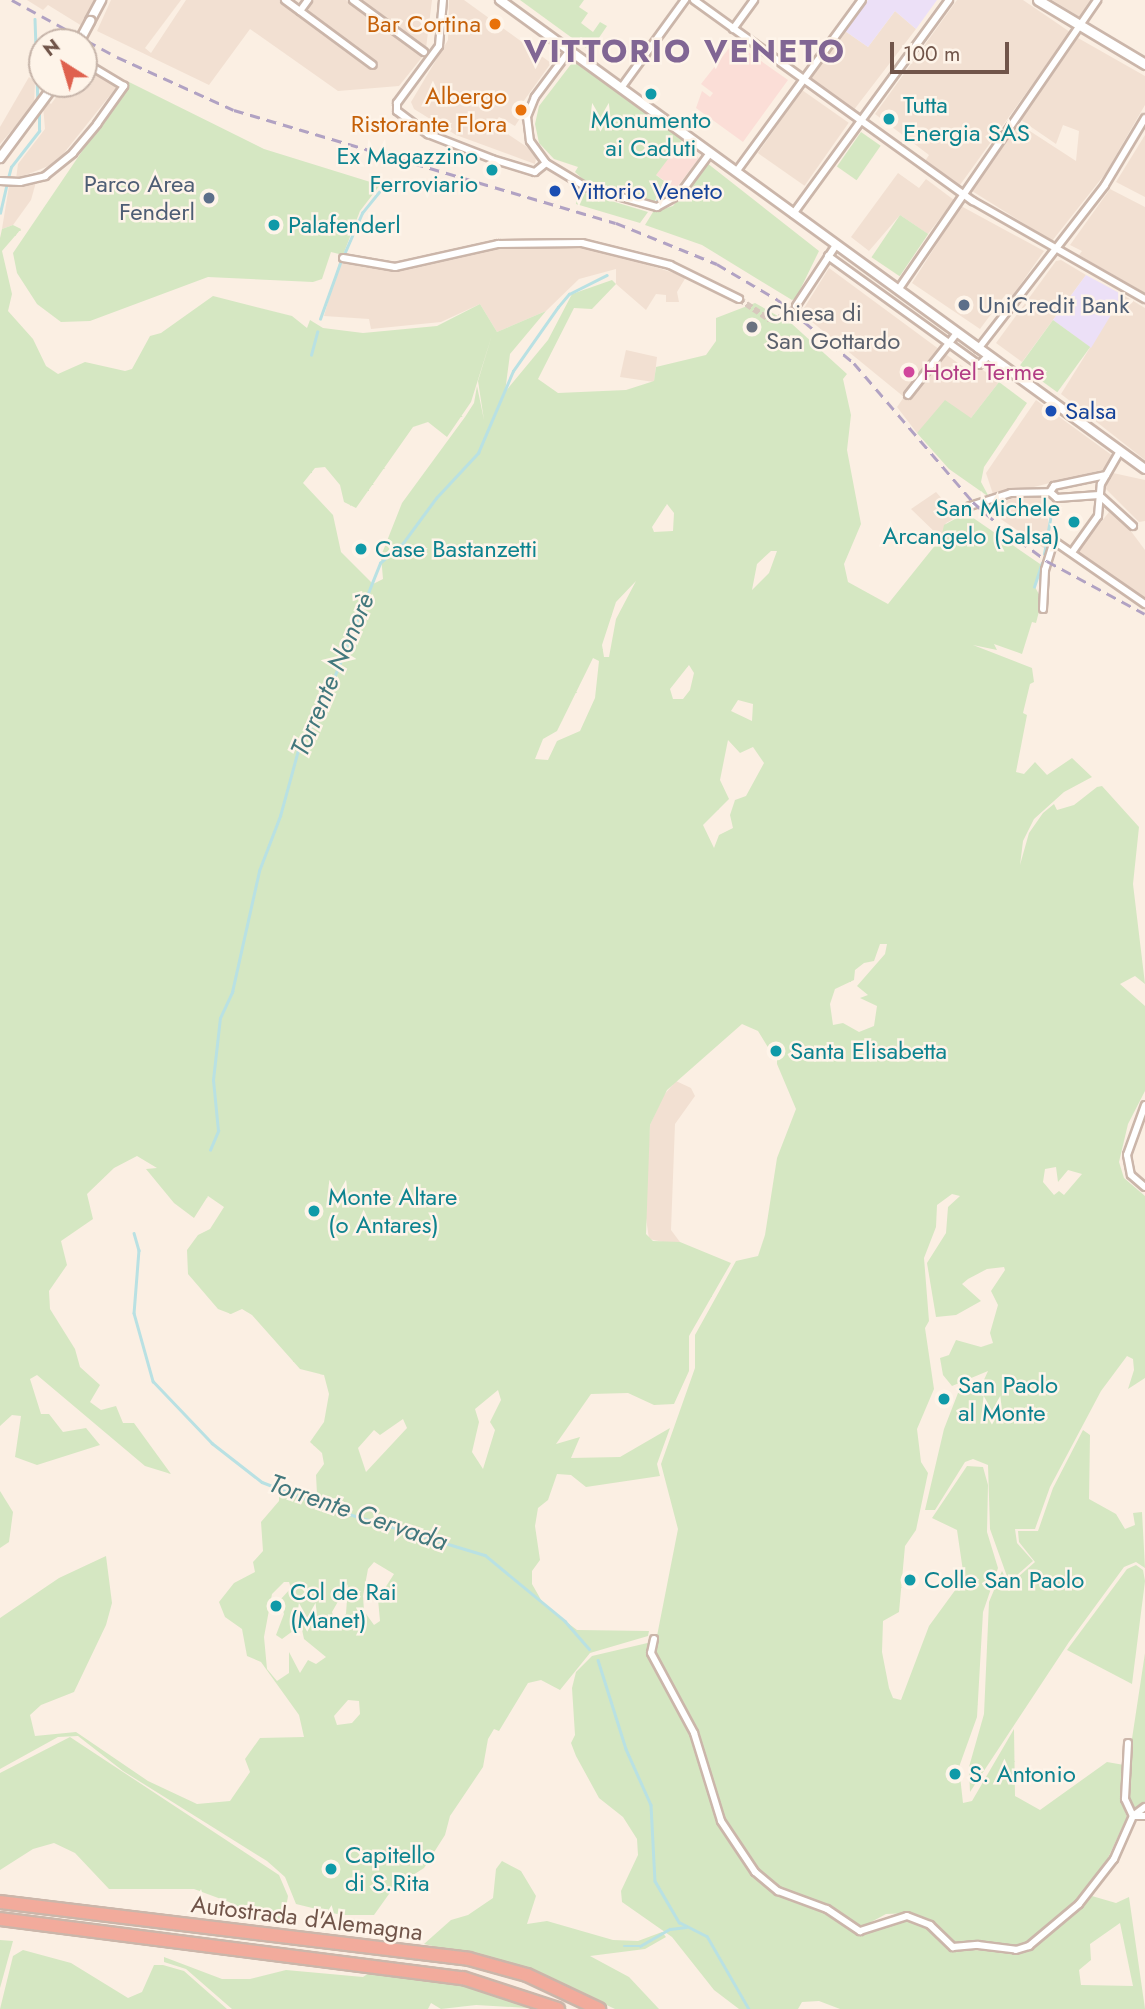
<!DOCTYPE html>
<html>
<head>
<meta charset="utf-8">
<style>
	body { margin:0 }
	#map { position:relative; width:1145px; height:2009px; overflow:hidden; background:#fbefe3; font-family:Jost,sans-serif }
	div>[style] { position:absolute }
	.residential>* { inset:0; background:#f2e0d2; transform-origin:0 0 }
	.commercial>* { inset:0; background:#fbded7; transform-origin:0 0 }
	.education>* { inset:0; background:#ece0f7 }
	.green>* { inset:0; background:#d5e7c2; transform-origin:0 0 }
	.stream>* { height:2.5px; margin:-1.25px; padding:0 1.25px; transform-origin:1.25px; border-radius:1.25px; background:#b9e1e3 }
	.minor-tunnel>* { height:6px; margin-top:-3px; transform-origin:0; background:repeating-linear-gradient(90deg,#d8c8bd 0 6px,transparent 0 9px) }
	.roads { filter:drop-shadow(2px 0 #cbb6aa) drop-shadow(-2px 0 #cbb6aa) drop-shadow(0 2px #cbb6aa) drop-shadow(0 -2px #cbb6aa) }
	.minor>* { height:6px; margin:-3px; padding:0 3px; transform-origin:3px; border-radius:3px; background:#fff }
	.tertiary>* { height:8px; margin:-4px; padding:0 4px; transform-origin:4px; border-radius:4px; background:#fff }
	.secondary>* { height:9px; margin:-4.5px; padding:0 4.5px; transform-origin:4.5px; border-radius:4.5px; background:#fff }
	.motorway>* { height:12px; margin:-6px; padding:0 6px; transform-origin:6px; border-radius:6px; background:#f2ab9c }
	.rail>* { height:2.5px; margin-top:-1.25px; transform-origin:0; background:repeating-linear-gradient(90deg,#b1a2c3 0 10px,transparent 0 17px) }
	.bridges { filter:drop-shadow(2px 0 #cbb6aa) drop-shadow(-2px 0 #cbb6aa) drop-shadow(0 2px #cbb6aa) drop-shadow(0 -2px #cbb6aa) }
	.tertiary-bridge>* { height:8px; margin:-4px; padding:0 4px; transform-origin:4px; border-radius:4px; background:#fff }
	.dots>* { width:19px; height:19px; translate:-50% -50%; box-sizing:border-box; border:4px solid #fef4e9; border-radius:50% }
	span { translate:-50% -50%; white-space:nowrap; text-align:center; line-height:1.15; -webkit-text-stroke:5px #fef4e9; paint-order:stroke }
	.food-label { font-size:24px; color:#c56008 }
	.right { translate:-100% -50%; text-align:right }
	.culture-label { font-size:24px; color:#0d838f }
	.left { translate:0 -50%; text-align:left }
	.service-label { font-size:24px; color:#4e5e75 }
	.transit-label { font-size:24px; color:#164399 }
	.worship-label { font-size:24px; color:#5b616d }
	.hotel-label { font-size:24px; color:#b23c85 }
	.street-label { font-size:24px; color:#71554a }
	.water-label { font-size:26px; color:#43787d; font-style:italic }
	.district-label { font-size:32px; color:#816694; font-weight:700; letter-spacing:2px }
	.north { position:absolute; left:28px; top:28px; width:70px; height:70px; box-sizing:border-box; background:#fef4e9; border:2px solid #c6b4a9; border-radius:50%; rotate:323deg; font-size:19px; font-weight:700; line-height:28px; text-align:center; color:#71554a }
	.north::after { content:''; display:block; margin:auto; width:24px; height:32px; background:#df614e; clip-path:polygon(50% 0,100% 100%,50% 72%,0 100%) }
	.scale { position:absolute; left:890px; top:42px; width:119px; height:32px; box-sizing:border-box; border:4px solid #71554a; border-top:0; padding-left:9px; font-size:21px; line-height:24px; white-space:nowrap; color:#71554a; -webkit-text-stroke:5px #fef4e9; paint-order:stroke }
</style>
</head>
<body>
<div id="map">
	<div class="residential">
		<i style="clip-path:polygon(27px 0,96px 0,82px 26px,48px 5px,43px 10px)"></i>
		<i style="clip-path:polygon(111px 0,181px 0,145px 48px,151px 53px,186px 0,279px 0,373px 70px,377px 64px,307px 13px,312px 0,346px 0,423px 56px,399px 86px,338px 91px,250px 29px,209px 85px,97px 31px)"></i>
		<i style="clip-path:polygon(359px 0,432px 0,426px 48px)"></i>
		<i style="clip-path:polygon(449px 0,464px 0,551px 63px,523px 102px,528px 106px,515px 126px,499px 117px,496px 121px,496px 126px,527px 147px,536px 158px,535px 164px,456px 135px,414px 109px,411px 102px,448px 40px)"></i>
		<i style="clip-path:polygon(957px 0,1023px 0,1070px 32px,960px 185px,925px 161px,929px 155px,875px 114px)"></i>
		<i style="clip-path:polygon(1052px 0,1092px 0,1080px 17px)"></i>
		<i style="clip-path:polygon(895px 11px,916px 29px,853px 111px,811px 79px,845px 31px,868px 47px)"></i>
		<i style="clip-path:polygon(1078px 38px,1145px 76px,1145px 105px,1105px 174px,1052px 241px,972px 191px,1019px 124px,1076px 161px,1079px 131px,1063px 125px,1056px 144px,1021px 120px)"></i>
		<i style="clip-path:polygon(84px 64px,119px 83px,115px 89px,56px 163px,16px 179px,18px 164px,45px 129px,43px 106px,47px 101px,51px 104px,66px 84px,84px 84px)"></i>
		<i style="clip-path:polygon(29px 77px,35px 82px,34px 105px,0 144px,0 127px)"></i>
		<i style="left:802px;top:90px;width:57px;height:77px;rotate:35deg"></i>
		<i style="clip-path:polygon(1145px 135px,1145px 197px,1116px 182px)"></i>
		<i style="clip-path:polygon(898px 173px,919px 188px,926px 179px,954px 200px,928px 234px,900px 215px,869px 251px,851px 237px)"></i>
		<i style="clip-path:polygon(36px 182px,31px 200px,13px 225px,2px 229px,9px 186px)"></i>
		<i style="clip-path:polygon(1110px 189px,1145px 207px,1145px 293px,1079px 255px,1082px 251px,1070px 245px)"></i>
		<i style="clip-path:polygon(961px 206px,1044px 251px,1013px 295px,1006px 294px,980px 329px,912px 283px)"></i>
		<i style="clip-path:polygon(561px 245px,612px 253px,686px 277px,677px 292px,679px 302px,666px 302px,666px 295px,656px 294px,646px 310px,616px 284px,616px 269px,579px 279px,546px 311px,497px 332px,480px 304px,441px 322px,371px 329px,369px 319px,324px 316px,340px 259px,362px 267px,395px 270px,509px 246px)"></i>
		<i style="clip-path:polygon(1061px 260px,1086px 275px,1022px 362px,996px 343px,1056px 261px)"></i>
		<i style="clip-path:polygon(829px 268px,970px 372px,983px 370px,999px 382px,971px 418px,917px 433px,897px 407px,904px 397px,801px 313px)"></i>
		<i style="clip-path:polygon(1123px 295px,1145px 308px,1145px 460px,1061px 394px)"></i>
		<i style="clip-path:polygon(626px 350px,657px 357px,654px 382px,620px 377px)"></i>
		<i style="clip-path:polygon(1036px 400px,1113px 456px,1106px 469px,994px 497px,986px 473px)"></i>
		<i style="clip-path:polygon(1113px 473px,1145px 480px,1145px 521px,1139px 522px,1105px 488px)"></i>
		<i style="clip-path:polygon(936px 492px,952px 510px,963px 514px,946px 523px,941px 538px,911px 509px)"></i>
		<i style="clip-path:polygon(1025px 494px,1045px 497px,1049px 527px,1045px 549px,992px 513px,997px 504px)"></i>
		<i style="clip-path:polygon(1113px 507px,1145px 550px,1145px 601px,1078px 551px)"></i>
		<i style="clip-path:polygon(676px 1081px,691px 1088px,695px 1096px,675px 1124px,671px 1230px,680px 1242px,673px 1244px,649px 1239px,644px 1204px,650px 1125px,663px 1096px)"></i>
	</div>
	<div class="commercial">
		<i style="clip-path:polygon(734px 42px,788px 80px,743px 142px,696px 108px,702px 91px,710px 97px,713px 93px,701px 84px)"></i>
		<i style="left:679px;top:143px;width:25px;height:39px;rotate:37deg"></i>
	</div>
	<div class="education">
		<i style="clip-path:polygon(868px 0,937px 0,916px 29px,895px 11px,868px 47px,845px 31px)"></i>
		<i style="clip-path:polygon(1086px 275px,1123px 295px,1091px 348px,1053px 320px)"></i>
	</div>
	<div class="green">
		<i style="clip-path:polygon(520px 0,584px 0,579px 7px,588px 13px,581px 23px,593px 32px,600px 22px,607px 26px,590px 51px)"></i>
		<i style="clip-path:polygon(575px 59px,684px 138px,656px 175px,664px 181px,654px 203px,586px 182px,575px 172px,578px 167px,554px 159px,539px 143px,535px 124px,539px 106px)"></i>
		<i style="clip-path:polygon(129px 82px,264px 149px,380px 185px,360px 211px,343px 255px,331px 252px,322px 279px,313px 282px,208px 277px,90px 321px,61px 322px,37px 304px,17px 273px,13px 253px)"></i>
		<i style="left:861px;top:132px;width:24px;height:42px;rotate:35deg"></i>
		<i style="clip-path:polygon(707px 163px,819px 251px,796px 298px,792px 300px,702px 245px,645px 225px,653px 212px,673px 206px)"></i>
		<i style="clip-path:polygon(579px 191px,595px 196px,648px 212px,640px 223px,576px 204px)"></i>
		<i style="left:900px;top:215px;width:34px;height:51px;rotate:34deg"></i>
		<i style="clip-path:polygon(evenodd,13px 225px,21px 229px,2px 251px,12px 294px,8px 311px,33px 339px,46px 366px,58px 374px,85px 362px,125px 371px,132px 369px,150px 336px,161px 333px,213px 296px,292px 316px,307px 328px,310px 320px,323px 328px,363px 333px,437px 326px,480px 304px,497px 332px,546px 311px,510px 354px,505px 392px,548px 340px,572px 294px,612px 280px,616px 284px,592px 309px,574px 308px,538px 379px,558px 393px,626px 390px,654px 381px,656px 367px,706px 355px,716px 341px,716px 318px,755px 303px,792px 324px,847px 374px,843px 379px,851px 415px,847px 450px,861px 524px,844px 564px,848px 582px,888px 604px,941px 538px,944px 525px,966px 513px,1043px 566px,1035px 587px,1042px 600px,1036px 623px,1032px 622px,1022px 654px,994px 644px,997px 650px,973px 645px,1032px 668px,1034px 682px,1030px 684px,1023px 713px,1027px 715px,1016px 772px,1024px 774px,1035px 762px,1047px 775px,1072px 758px,1092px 777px,1064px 792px,1034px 819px,1023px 841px,1020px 865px,1029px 833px,1043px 813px,1054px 804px,1057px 810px,1074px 805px,1097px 787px,1102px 786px,1139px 827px,1133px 884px,1145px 984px,1135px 976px,1120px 984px,1145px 1006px,1145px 1091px,1128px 1124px,1119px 1162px,1124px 1178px,1145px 1196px,1145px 1378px,1128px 1389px,1134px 1370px,1133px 1359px,1127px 1356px,1101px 1391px,1050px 1487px,1035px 1529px,1015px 1529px,1017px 1543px,1033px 1561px,1009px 1582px,990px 1529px,988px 1465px,973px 1459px,965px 1462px,935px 1510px,925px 1510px,944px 1429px,958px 1393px,983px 1382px,988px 1371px,952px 1386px,943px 1375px,940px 1358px,949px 1355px,956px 1340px,981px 1347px,993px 1343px,990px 1333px,998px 1305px,991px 1291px,1005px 1270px,1004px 1267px,987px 1269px,968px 1279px,962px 1284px,981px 1301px,956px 1315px,936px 1317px,927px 1263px,946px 1233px,948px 1207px,960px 1196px,952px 1194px,937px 1205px,936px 1227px,924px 1258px,929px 1321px,925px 1328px,934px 1389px,917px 1429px,921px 1462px,928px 1473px,916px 1530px,905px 1546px,899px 1612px,883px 1621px,882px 1652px,889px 1688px,893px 1698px,901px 1700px,929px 1626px,964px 1578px,957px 1530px,932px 1518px,967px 1466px,983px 1467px,988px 1485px,987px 1532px,998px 1568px,983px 1612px,977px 1717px,959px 1767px,963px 1803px,972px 1801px,1014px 1729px,1015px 1796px,1040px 1810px,1107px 1762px,1124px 1765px,1122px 1803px,1127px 1817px,1108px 1858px,1071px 1910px,1019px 1948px,950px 1945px,912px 1913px,886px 1914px,860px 1928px,836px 1919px,856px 1932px,903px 1916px,918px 1920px,950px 1949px,1015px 1952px,1066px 1921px,1085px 1894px,1116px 1903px,1129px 1897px,1145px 2009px,840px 2009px,819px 2001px,802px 2002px,798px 2009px,739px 2009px,714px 1990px,672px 1937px,622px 1902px,621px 1891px,638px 1855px,637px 1839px,623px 1817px,599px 1798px,576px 1756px,571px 1743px,575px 1735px,572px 1688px,576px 1672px,592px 1656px,656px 1641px,678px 1529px,661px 1464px,695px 1368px,695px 1335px,736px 1261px,758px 1256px,765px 1235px,777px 1158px,796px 1109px,777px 1064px,777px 1049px,769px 1049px,758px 1031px,742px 1024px,667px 1090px,650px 1125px,646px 1234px,653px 1241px,680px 1242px,731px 1263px,689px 1336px,689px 1371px,674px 1404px,654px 1405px,628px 1393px,591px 1394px,556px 1444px,580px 1437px,571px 1458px,620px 1457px,670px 1428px,657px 1464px,660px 1476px,586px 1487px,571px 1475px,557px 1474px,548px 1500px,538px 1508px,535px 1526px,540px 1560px,532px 1571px,532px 1584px,544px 1605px,577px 1630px,649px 1631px,648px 1636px,590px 1653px,560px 1690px,541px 1680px,528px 1683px,499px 1731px,494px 1729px,488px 1739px,483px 1767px,450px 1816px,445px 1835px,424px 1868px,394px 1887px,374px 1915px,341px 1915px,296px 1904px,285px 1877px,267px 1861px,123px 1771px,78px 1736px,58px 1737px,0 1769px,0 1618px,59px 1578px,106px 1556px,112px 1603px,106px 1625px,74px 1692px,41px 1705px,30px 1715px,35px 1736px,76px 1732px,148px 1781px,197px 1804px,230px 1801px,250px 1772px,245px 1759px,260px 1738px,304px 1737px,299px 1715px,261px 1662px,247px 1656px,242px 1629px,225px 1617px,219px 1602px,234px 1583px,255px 1572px,253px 1562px,263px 1551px,261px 1522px,279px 1501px,279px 1492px,317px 1494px,316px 1475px,324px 1464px,322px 1453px,310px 1442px,324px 1422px,329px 1394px,324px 1375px,300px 1369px,252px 1315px,242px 1309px,231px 1314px,218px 1309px,188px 1274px,187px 1250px,198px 1235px,210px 1229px,224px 1207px,208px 1196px,194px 1218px,174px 1203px,146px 1169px,157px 1168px,137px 1156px,114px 1168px,87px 1194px,93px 1219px,61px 1241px,67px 1265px,49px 1291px,50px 1309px,75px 1349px,80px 1367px,100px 1385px,90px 1402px,101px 1410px,116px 1406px,123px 1423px,134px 1423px,171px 1474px,145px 1466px,37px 1375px,30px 1379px,41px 1414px,49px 1414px,63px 1432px,86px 1428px,100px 1445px,37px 1465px,15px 1457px,21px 1416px,12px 1415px,0 1426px,0 238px,2px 229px,13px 225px,492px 335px,478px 381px,484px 420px,477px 386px,474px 403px,465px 417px,402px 503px,381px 556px,383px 579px,373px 584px,341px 552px,333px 515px,303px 483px,315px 468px,325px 467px,340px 485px,344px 502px,356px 508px,413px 427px,428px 422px,447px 437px,471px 402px,492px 335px,13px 225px,667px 504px,674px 513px,673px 531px,654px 532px,652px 527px,667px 504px,13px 225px,771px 551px,777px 551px,769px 573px,752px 590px,757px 564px,771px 551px,13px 225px,636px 581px,616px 619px,609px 657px,604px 657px,602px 645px,616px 602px,636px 581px,13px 225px,593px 658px,599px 661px,595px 698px,580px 731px,557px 741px,548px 760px,535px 759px,543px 739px,557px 731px,593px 658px,13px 225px,689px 665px,694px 673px,690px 690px,683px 699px,673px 699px,670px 689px,689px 665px,13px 225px,738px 700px,753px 704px,752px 721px,731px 711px,738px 700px,13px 225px,728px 740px,740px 753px,753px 747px,764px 763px,746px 796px,735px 800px,730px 815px,733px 828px,719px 835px,714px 848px,703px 825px,729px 799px,720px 780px,728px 740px,13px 225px,880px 944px,887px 944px,885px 954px,857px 986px,868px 995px,860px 998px,877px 1006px,874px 1026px,859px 1032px,843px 1023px,833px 1025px,830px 1004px,835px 989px,854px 980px,855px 970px,864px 963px,874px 961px,880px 944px,13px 225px,1056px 1167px,1058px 1182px,1068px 1170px,1082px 1174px,1064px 1195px,1059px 1191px,1054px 1195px,1043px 1182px,1045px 1169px,1056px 1167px,13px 225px,498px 1390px,501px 1400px,490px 1422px,495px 1430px,483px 1469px,472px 1452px,479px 1422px,475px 1409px,498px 1390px,13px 225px,403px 1419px,407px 1428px,366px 1472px,358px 1448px,374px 1430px,380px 1435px,403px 1419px,13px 225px,374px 1562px,394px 1574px,378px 1599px,380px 1621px,374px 1625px,364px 1611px,363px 1596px,368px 1569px,374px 1562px,13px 225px,284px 1582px,289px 1582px,291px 1588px,280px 1600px,284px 1614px,276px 1635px,282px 1639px,301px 1625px,304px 1639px,326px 1657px,316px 1664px,308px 1660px,300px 1673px,289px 1652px,289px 1673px,277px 1681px,267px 1669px,264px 1637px,272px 1594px,284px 1582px,13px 225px,348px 1584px,346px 1614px,335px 1622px,332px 1612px,348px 1584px,13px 225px,348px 1700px,359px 1701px,360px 1714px,352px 1723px,337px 1725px,334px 1716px,348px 1700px,13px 225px,1120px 1923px,1133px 1986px,1081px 1985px,1079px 1970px,1091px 1960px,1090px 1944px,1120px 1923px)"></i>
		<i style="left:1053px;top:320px;width:46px;height:56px;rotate:36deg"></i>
		<i style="clip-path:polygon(999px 382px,1027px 403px,984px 467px,981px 482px,989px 497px,949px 469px,917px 433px,945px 400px,971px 418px)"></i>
		<i style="clip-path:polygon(1083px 1430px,1090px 1435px,1089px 1499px,1116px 1514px,1125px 1529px,1135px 1525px,1133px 1513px,1142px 1512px,1145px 1568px,1136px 1562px,1124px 1567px,1069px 1642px,970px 1792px,969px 1767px,984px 1714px,989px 1602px,1002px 1571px,1009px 1585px,1035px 1562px,1019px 1542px,1018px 1531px,1038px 1531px,1053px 1488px)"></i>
		<i style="clip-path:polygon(0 1491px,13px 1512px,9px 1542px,0 1548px)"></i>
		<i style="clip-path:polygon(1136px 1565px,1143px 1570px,1145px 1581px,1132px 1684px,1067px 1650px,1127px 1569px)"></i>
		<i style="clip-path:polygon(1145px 1613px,1145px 1806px,1133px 1812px,1127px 1798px,1128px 1765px,1145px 1653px)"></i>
		<i style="clip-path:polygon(70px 1737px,279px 1875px,288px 1896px,284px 1920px,250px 1919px,250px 1913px,229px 1902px,194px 1889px,109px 1889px,75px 1853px,54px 1843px,33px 1849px,0 1870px,0 1773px)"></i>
		<i style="clip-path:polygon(502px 1861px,521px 1871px,536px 1896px,527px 1924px,547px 1921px,613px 1940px,638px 1941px,662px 1932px,666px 1937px,645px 1949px,590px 1956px,629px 1977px,659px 2009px,615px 2009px,535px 1971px,424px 1944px,451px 1920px,468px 1915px,493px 1898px,496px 1869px)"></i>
		<i style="clip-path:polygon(0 1940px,13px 1941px,0 1988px)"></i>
		<i style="clip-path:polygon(23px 1950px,71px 1963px,128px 1998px,142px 1992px,154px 1965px,163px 1965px,184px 1971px,227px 2009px,0 2009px,13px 1956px)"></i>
		<i style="clip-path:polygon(164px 1957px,222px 1979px,250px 1979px,286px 1970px,363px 1977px,375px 1969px,467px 1984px,545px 2009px,476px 2005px,441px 2009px,431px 2003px,428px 2009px,232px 2009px,186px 1969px,164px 1962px)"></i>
	</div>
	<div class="stream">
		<i style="left:35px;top:19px;width:85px;rotate:88deg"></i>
		<i style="left:8px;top:178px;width:11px;rotate:-75deg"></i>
		<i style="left:11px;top:167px;width:46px;rotate:-52.1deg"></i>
		<i style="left:39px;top:131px;width:20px;rotate:-90deg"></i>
		<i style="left:656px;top:203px;width:23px;rotate:-65deg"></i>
		<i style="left:0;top:213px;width:28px;rotate:-77deg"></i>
		<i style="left:345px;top:252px;width:43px;rotate:-66.4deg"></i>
		<i style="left:362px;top:213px;width:27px;rotate:-51deg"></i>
		<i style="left:320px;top:319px;width:59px;rotate:-70.3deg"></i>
		<i style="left:311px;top:355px;width:24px;rotate:-75deg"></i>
		<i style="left:1044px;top:554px;width:47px;rotate:-80.1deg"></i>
		<i style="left:1034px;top:587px;width:25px;rotate:-72deg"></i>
		<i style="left:210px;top:1150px;width:21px;rotate:-67deg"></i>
		<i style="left:218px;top:1131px;width:51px;rotate:-95.6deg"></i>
		<i style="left:213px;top:1080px;width:62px;rotate:-83.6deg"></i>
		<i style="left:220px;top:1018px;width:29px;rotate:-65deg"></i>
		<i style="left:232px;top:992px;width:124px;rotate:-77.4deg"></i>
		<i style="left:259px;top:871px;width:59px;rotate:-69.1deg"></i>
		<i style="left:280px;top:816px;width:68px;rotate:-74.7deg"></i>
		<i style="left:298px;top:750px;width:51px;rotate:-60.9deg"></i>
		<i style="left:323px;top:705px;width:153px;rotate:-68.1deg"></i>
		<i style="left:380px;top:563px;width:30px;rotate:-41deg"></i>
		<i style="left:403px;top:543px;width:56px;rotate:-53.7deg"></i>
		<i style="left:436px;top:498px;width:62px;rotate:-47deg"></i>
		<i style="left:478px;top:453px;width:89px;rotate:-66.9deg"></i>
		<i style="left:513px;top:371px;width:78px;rotate:-54.9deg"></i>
		<i style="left:558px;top:307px;width:17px;rotate:-50deg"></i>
		<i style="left:569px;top:294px;width:42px;rotate:-26.6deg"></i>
		<i style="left:134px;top:1233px;width:18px;rotate:74deg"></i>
		<i style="left:139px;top:1250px;width:63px;rotate:94.5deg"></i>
		<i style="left:134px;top:1313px;width:71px;rotate:74.4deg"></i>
		<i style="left:153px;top:1381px;width:86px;rotate:46.4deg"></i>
		<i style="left:212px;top:1443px;width:63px;rotate:38deg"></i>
		<i style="left:262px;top:1482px;width:72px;rotate:21.2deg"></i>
		<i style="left:329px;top:1508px;width:163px;rotate:16.8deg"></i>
		<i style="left:485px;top:1555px;width:104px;rotate:39.5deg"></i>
		<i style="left:565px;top:1621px;width:37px;rotate:49deg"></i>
		<i style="left:598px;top:1660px;width:93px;rotate:72.5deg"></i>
		<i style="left:626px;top:1749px;width:61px;rotate:65.9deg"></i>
		<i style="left:651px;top:1805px;width:76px;rotate:87deg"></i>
		<i style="left:655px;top:1881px;width:48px;rotate:59.7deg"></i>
		<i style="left:679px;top:1922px;width:31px;rotate:27deg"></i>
		<i style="left:707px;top:1936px;width:84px;rotate:60.1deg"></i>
		<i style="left:624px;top:1946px;width:16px"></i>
		<i style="left:640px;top:1946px;width:34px;rotate:-30deg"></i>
		<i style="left:670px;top:1929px;width:16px;rotate:-7deg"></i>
	</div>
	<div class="minor-tunnel">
		<i style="left:739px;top:299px;width:37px;rotate:34deg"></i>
		<i style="left:770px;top:320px;width:11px;rotate:-15deg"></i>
		<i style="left:781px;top:317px;width:19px;rotate:-36deg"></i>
	</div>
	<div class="roads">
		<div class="minor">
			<i style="left:285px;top:0;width:109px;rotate:36.5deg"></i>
			<i style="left:353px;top:0;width:88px;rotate:36.2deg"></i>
			<i style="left:443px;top:0;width:46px;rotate:95deg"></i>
			<i style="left:439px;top:46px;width:71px;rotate:126.4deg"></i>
			<i style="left:397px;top:103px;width:8px;rotate:90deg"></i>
			<i style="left:397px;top:111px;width:39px;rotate:37deg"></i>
			<i style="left:428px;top:134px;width:69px;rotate:21.3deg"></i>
			<i style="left:492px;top:159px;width:45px;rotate:16.8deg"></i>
			<i style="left:535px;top:172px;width:14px;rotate:-39deg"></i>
			<i style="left:694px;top:0;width:344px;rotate:35.8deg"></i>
			<i style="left:973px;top:201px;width:198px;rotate:29.7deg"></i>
			<i style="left:300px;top:11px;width:14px;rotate:-54deg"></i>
			<i style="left:733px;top:29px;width:36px;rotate:-54deg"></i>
			<i style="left:570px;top:50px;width:59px;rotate:126.7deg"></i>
			<i style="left:535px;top:97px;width:22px;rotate:112deg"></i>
			<i style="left:527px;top:117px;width:24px;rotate:83deg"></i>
			<i style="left:530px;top:141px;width:27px;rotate:54deg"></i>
			<i style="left:546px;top:163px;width:47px;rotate:31deg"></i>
			<i style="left:586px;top:187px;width:74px;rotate:15.7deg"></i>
			<i style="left:657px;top:207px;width:25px;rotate:-29deg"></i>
			<i style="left:679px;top:195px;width:52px;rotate:-53.6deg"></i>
			<i style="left:621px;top:88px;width:109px;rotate:-54deg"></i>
			<i style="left:736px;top:172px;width:213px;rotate:-53.8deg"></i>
			<i style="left:0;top:181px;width:20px;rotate:3deg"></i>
			<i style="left:20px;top:182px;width:26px;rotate:-13deg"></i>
			<i style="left:45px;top:176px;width:36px;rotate:-39deg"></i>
			<i style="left:73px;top:153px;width:38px;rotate:-50deg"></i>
			<i style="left:97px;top:124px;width:47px;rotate:-54.6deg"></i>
			<i style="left:124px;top:86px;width:47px;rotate:-149deg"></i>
			<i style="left:793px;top:214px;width:265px;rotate:-53.9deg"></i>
			<i style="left:828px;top:256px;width:186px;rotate:35.8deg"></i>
			<i style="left:979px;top:365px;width:13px;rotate:-45deg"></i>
			<i style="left:343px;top:258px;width:53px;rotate:9.8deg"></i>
			<i style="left:395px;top:267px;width:106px;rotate:-12.6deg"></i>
			<i style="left:498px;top:244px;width:84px;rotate:-0.7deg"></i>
			<i style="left:582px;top:243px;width:91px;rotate:14deg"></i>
			<i style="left:670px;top:265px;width:77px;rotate:26.2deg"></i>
			<i style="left:898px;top:290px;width:352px;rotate:-55.5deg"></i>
			<i style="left:796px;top:306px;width:73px;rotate:-56.7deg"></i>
			<i style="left:978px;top:349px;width:207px;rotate:-52.2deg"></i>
			<i style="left:1105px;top:185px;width:78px;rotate:-59.2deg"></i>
			<i style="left:908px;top:395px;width:79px;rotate:-51.7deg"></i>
			<i style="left:1106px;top:475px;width:53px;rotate:168.1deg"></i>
			<i style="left:1054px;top:486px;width:7px;rotate:124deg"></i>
			<i style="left:1050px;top:492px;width:9px;rotate:41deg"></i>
			<i style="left:1057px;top:498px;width:42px;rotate:-4.1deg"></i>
			<i style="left:1099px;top:495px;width:46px;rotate:42.4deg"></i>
			<i style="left:970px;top:506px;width:43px;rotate:-17.6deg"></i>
			<i style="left:1011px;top:493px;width:39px;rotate:-1deg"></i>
			<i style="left:1073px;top:551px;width:43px;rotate:-54.5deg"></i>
			<i style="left:1098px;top:516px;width:32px;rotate:-85deg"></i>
			<i style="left:1101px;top:484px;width:38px;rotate:-60deg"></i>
			<i style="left:1043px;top:609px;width:39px;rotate:-87deg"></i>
			<i style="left:1045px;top:570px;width:30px;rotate:-73deg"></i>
			<i style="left:1054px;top:541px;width:111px;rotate:34.7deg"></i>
			<i style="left:1145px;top:1105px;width:53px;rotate:109.8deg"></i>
			<i style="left:1127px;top:1155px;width:20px;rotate:79deg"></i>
			<i style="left:1131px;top:1175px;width:18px;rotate:41deg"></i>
			<i style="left:654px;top:1639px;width:14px;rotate:102deg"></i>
			<i style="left:651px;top:1653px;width:91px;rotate:61.7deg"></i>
			<i style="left:694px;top:1733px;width:92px;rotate:72.9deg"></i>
			<i style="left:721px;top:1821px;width:61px;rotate:56.3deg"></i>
			<i style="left:755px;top:1872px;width:30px;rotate:40deg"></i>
			<i style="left:778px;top:1891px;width:52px;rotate:20.2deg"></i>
			<i style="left:827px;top:1909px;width:40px;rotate:34deg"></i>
			<i style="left:860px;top:1931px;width:49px;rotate:-17.7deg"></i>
			<i style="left:907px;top:1916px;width:25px;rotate:21deg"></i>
			<i style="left:930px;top:1925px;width:32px;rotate:44deg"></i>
			<i style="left:953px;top:1947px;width:25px;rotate:-5deg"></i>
			<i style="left:978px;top:1945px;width:38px;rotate:7deg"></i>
			<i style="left:1016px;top:1950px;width:14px;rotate:-17deg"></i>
			<i style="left:1029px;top:1946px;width:65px;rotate:-40deg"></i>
			<i style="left:1079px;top:1904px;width:57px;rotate:-52.1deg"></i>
			<i style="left:1114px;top:1859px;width:47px;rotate:-66.2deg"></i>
			<i style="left:1128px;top:1743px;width:56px;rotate:93.1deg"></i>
			<i style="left:1125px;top:1799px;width:19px;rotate:65deg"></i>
			<i style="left:1133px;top:1816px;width:15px;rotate:-37deg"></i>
			<i style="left:1133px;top:1816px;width:12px"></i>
		</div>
		<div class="tertiary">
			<i style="left:500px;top:0;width:797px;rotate:36.02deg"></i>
			<i style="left:90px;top:21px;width:24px;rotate:-62deg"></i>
			<i style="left:0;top:158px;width:92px;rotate:-53.4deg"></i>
		</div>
		<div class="secondary">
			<i style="left:1038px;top:0;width:125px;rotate:30.9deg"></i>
		</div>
		<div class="motorway">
			<i style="left:0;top:1902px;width:472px;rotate:6.9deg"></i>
			<i style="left:469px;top:1959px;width:60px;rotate:15.4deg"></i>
			<i style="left:527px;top:1975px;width:80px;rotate:25.3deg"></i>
			<i style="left:0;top:1919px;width:467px;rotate:7.3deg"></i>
			<i style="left:463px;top:1978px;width:100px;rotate:18.1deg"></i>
		</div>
	</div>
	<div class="rail">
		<i style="left:12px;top:0;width:119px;rotate:28.5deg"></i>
		<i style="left:117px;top:57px;width:128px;rotate:24.4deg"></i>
		<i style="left:234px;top:110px;width:398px;rotate:16.5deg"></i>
		<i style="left:616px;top:223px;width:109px;rotate:22.1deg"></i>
		<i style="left:717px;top:264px;width:71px;rotate:30.5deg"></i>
		<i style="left:778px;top:300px;width:99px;rotate:39.7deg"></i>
		<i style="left:854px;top:363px;width:183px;rotate:49.4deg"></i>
		<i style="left:973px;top:502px;width:43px;rotate:41.2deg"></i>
		<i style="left:1005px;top:530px;width:52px;rotate:36.4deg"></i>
		<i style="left:1047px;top:561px;width:111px;rotate:28.4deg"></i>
	</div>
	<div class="bridges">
		<div class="tertiary-bridge">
			<i style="left:79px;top:42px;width:24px;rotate:-62deg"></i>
		</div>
	</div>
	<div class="dots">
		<i style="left:495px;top:24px;background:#e8710a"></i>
		<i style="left:651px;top:94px;background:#0f9aa8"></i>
		<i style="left:521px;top:110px;background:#e8710a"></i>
		<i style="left:889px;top:119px;background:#0f9aa8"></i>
		<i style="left:492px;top:170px;background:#0f9aa8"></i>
		<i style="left:555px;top:191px;background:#1a4fb4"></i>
		<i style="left:209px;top:198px;background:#5c6f8a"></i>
		<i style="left:274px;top:225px;background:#0f9aa8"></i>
		<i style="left:964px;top:305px;background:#5c6f8a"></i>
		<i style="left:752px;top:327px;background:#6b7280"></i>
		<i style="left:909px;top:372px;background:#d1479c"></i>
		<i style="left:1051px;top:411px;background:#1a4fb4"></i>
		<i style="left:1074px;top:522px;background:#0f9aa8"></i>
		<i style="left:361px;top:549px;background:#0f9aa8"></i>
		<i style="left:776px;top:1051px;background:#0f9aa8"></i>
		<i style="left:314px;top:1211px;background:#0f9aa8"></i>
		<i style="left:944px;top:1399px;background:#0f9aa8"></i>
		<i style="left:910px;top:1580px;background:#0f9aa8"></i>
		<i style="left:276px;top:1606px;background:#0f9aa8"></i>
		<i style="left:955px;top:1774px;background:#0f9aa8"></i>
		<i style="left:331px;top:1869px;background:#0f9aa8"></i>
	</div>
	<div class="food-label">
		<span class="right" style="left:481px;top:24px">Bar Cortina</span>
		<span class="right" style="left:507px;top:110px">Albergo<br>Ristorante Flora</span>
	</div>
	<div class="culture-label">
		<span class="left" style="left:903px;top:119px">Tutta<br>Energia SAS</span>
		<span style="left:651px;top:134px">Monumento<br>ai Caduti</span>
		<span class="right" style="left:478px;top:170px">Ex Magazzino<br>Ferroviario</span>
		<span class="left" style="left:288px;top:225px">Palafenderl</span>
		<span class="right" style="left:1060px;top:522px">San Michele<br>Arcangelo (Salsa)</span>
		<span class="left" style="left:375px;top:549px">Case Bastanzetti</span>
		<span class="left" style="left:790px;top:1051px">Santa Elisabetta</span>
		<span class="left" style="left:328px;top:1211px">Monte Altare<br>(o Antares)</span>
		<span class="left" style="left:958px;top:1399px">San Paolo<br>al Monte</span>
		<span class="left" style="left:924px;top:1580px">Colle San Paolo</span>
		<span class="left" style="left:290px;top:1606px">Col de Rai<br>(Manet)</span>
		<span class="left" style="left:969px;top:1774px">S. Antonio</span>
		<span class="left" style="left:345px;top:1869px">Capitello<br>di S.Rita</span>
	</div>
	<div class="service-label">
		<span class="right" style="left:195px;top:198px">Parco Area<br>Fenderl</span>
		<span class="left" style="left:978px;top:305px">UniCredit Bank</span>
	</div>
	<div class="transit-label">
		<span class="left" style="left:571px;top:191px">Vittorio Veneto</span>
		<span class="left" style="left:1065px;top:411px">Salsa</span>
	</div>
	<div class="worship-label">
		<span class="left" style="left:766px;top:327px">Chiesa di<br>San Gottardo</span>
	</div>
	<div class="hotel-label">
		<span class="left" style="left:923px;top:372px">Hotel Terme</span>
	</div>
	<div class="street-label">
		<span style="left:307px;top:1918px;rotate:7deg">Autostrada d'Alemagna</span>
	</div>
	<div class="water-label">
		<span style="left:333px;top:675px;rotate:-67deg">Torrente Nonorè</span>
		<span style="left:358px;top:1513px;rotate:19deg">Torrente Cervada</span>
	</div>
	<div class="district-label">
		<span style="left:685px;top:51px">VITTORIO VENETO</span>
	</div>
	<div class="north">N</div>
	<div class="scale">100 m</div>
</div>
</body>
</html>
